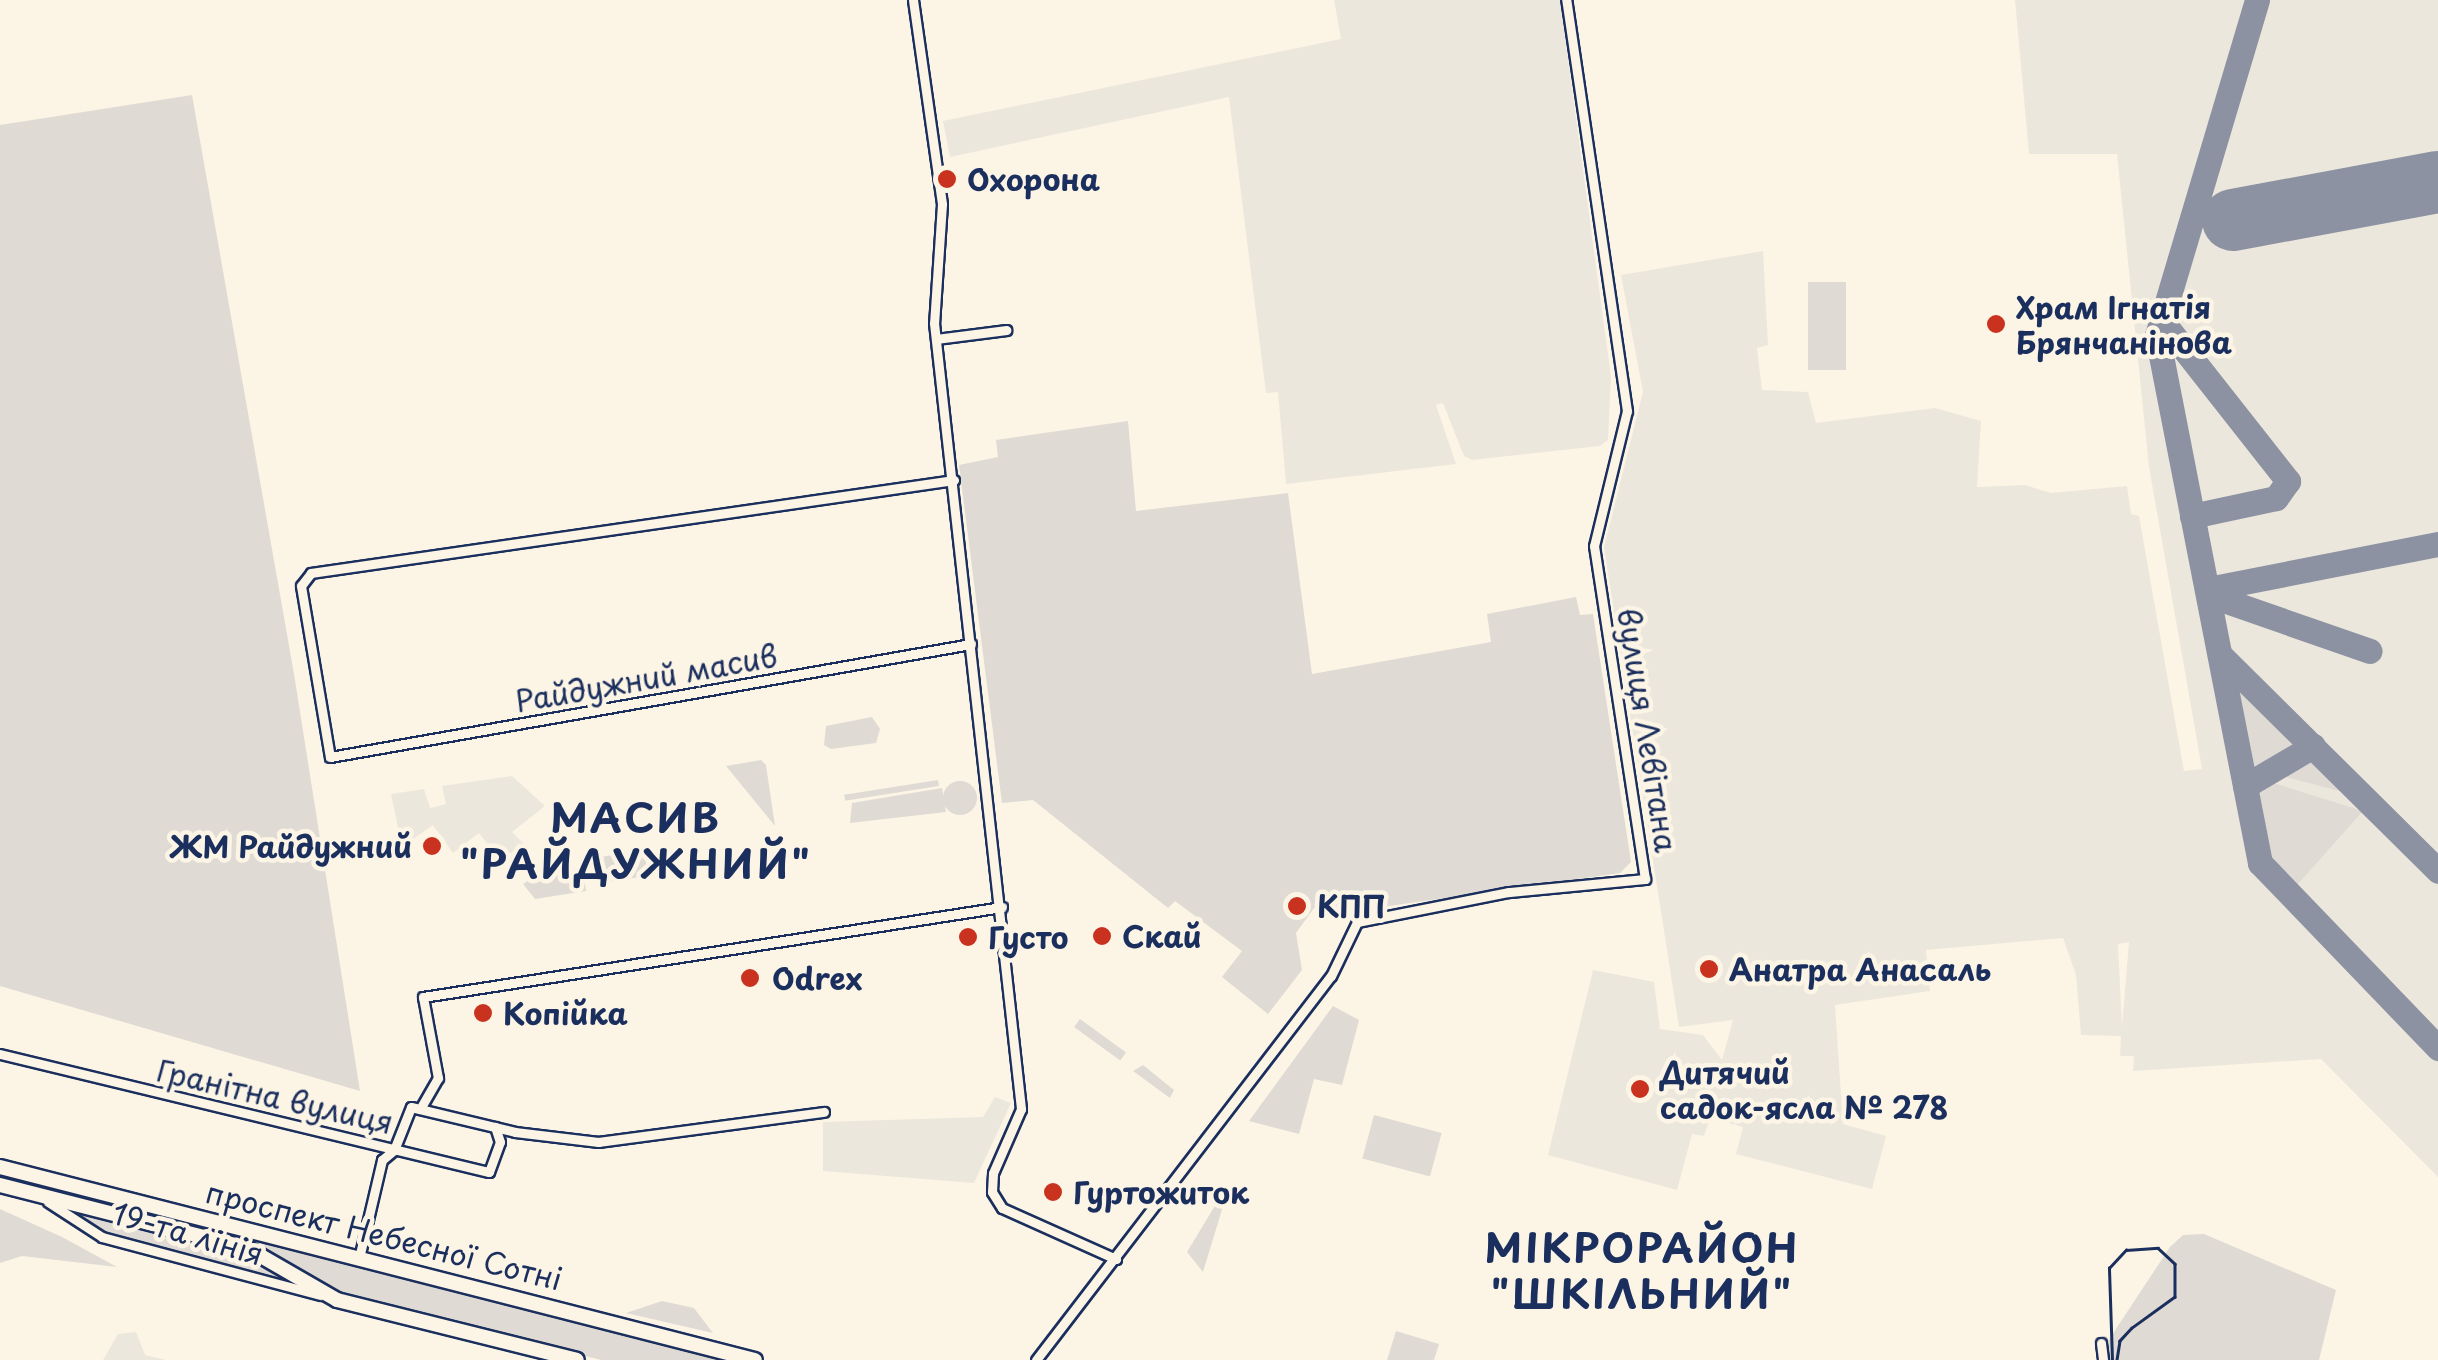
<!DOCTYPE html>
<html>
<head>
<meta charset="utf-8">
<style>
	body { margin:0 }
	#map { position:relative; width:2438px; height:1360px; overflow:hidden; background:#fcf5e5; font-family:"Playpen Sans",sans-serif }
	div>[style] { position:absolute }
	.built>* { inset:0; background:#ece7dc }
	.green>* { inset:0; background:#dfdbd4; transform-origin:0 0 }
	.round { border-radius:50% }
	.taxiway>* { height:25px; margin:-12.5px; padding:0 12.5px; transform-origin:12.5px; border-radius:12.5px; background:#8c92a2 }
	.runway>* { height:62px; margin:-31px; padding:0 31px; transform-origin:31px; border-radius:31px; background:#8c92a2 }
	.roads { filter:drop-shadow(2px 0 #1b2f5e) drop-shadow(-2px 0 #1b2f5e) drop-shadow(0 2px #1b2f5e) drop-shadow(0 -2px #1b2f5e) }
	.street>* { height:9px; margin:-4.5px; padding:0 4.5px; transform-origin:4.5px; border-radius:4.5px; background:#fcf5e5 }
	.primary>* { height:14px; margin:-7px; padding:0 7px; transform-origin:7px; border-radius:7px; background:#fcf5e5 }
	.tram>* { height:2.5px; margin:-1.25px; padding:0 1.25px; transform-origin:1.25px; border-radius:1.25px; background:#1b2f5e }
	.dots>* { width:28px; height:28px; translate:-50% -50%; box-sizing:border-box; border:5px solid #fcf5e5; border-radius:50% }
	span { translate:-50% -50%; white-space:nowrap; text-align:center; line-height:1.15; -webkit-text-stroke:9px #fcf5e5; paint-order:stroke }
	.poi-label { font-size:30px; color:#1b2f5e; font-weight:700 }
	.left { translate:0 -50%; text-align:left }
	.right { translate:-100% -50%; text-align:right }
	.street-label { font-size:30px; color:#1b2f5e }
	.district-label { font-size:40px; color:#1b2f5e; font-weight:700; letter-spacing:2.5px }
</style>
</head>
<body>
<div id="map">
	<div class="built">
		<i style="clip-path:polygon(1334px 0,1560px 0,1611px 377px,1608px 440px,1600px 446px,1472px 460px,1464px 456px,1443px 403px,1436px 405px,1456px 464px,1286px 484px,1278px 392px,1266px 393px,1229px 97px,950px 157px,943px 121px,1341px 39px)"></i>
		<i style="clip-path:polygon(evenodd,2015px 0,2438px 0,2438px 1177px,2321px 1059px,2133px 1071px,2134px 1056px,2120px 1056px,2121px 1036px,2081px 1035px,2076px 975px,2063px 938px,1926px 950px,1930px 991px,1835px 1005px,1843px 1124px,1886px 1136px,1872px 1189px,1736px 1154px,1743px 1127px,1710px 1118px,1704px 1136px,1692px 1134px,1677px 1190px,1548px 1155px,1593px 970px,1654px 982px,1660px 1029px,1703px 1035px,1722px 1060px,1733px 1020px,1679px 1027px,1604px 547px,1643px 392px,1621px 275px,1763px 251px,1768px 345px,1757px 348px,1762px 390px,1808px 392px,1816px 423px,1935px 408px,1981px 421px,1977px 487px,2025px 485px,2051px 493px,2127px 486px,2131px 514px,2139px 516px,2184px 771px,2202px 769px,2149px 467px,2117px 154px,2029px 154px,2015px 0,2129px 942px,2122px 1027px,2122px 1028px,2118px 944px,2129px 942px)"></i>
		<i style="clip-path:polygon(512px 776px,545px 806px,512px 832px,524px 844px,500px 860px,479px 833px,453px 853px,433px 825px,402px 847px,391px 794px,424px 789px,430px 808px,446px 804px,442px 786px)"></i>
		<i style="clip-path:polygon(995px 1097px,1011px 1103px,974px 1183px,823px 1171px,823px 1122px,983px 1117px)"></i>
		<i style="clip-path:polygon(136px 1332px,145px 1355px,166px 1360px,103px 1360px,118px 1334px)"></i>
	</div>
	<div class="green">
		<i style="clip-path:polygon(192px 95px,294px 674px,360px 1091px,0 986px,0 125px)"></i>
		<i style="left:1808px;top:282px;width:38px;height:88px"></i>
		<i style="clip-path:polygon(1128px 421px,1136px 511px,1288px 493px,1312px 674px,1491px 642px,1487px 614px,1576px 597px,1580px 615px,1593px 614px,1631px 862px,1620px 873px,1347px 912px,1314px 908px,1296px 933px,1302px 970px,1268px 1014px,1222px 977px,1242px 951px,1175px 901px,1168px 908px,1033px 800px,1002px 803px,959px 465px,998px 457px,996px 440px)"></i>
		<i style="clip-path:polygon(2234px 685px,2237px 684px,2299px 746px,2252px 769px)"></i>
		<i style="clip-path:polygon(872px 717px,880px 729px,876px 743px,831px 749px,824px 745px,826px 726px)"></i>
		<i style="clip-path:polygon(2310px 757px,2347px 793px,2278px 775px)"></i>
		<i style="clip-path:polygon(761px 760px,766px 765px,775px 826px,726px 766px)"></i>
		<i style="left:938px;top:780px;width:6px;height:95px;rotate:81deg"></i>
		<i class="round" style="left:943px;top:781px;width:34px;height:34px"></i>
		<i style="clip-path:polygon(2270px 782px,2363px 811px,2298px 884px,2291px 885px,2266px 854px,2254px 791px)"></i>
		<i style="clip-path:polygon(942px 788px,946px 812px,850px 823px,852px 803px)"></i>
		<i style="left:644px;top:850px;width:26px;height:50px;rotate:81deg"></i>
		<i style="clip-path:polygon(557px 863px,566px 875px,582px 866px,586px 891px,535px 899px,523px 884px)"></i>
		<i style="clip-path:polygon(1333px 1006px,1359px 1020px,1342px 1085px,1314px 1079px,1299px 1134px,1249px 1121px)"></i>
		<i style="left:1080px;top:1019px;width:57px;height:10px;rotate:36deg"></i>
		<i style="clip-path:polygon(1143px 1065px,1174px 1090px,1170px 1098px,1133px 1071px)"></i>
		<i style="left:1374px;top:1115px;width:70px;height:45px;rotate:15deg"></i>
		<i style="clip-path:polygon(0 1174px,223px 1232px,727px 1360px,601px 1360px,549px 1347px,348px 1295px,235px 1239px)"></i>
		<i style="clip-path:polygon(1219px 1199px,1224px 1203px,1203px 1272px,1187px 1252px)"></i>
		<i style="clip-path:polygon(0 1209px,62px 1237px,117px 1267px,22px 1256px,0 1263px)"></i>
		<i style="clip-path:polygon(66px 1209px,226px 1246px,285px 1279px,105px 1232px)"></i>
		<i style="clip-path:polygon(2204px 1234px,2336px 1290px,2319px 1360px,2108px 1360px,2106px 1344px,2170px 1247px,2183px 1235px)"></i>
		<i style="clip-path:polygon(662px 1301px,694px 1308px,713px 1333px,626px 1313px)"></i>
		<i style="clip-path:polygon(1396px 1331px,1439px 1344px,1434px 1360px,1387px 1360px)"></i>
	</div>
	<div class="taxiway">
		<i style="left:2257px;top:0;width:350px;rotate:106.6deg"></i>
		<i style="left:2157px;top:335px;width:538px;rotate:78.96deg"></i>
		<i style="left:2260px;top:863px;width:257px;rotate:46.1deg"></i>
		<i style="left:2162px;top:321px;width:204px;rotate:51.8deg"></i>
		<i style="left:2288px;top:481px;width:21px;rotate:125deg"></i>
		<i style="left:2276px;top:498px;width:86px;rotate:167.9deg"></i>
		<i style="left:2208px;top:589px;width:234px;rotate:-11.1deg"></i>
		<i style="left:2209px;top:595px;width:170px;rotate:19.2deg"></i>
		<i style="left:2220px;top:655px;width:307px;rotate:44.7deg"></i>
		<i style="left:2245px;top:786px;width:79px;rotate:-30.5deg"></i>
	</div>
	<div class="runway">
		<i style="left:2233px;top:220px;width:208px;rotate:-10.5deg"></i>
	</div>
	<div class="roads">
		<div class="street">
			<i style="left:913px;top:0;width:206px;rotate:81.9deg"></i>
			<i style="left:942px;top:204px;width:119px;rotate:93.8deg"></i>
			<i style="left:934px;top:323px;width:791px;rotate:83.68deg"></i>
			<i style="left:1021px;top:1109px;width:70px;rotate:113.6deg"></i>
			<i style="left:993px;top:1173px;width:19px;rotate:93deg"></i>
			<i style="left:992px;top:1192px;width:19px;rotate:58deg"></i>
			<i style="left:1002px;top:1208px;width:125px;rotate:24.1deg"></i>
			<i style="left:936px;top:339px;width:71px;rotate:-7.3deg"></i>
			<i style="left:954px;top:480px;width:650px;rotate:171.77deg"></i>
			<i style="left:311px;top:573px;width:16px;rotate:128deg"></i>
			<i style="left:301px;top:586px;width:173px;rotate:80.4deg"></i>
			<i style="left:330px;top:757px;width:651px;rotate:-10deg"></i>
			<i style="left:0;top:1054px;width:503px;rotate:13.57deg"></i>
			<i style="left:489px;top:1172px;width:32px;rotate:-70deg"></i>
			<i style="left:500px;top:1142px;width:16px;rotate:-108deg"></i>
			<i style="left:420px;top:1109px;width:36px;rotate:-60deg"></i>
			<i style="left:438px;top:1078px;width:82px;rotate:-100.5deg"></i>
			<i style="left:423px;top:997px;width:586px;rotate:-8.84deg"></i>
			<i style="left:48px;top:1202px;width:64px;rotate:32.9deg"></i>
			<i style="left:102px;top:1237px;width:226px;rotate:14.9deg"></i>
			<i style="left:359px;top:1258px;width:101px;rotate:-76.8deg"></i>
			<i style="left:382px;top:1160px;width:16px;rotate:-40deg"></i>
			<i style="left:394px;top:1150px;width:46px;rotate:-68.4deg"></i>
			<i style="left:411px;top:1107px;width:107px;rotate:13.5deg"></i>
			<i style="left:515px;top:1132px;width:84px;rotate:6.9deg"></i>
			<i style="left:598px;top:1142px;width:228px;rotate:-7.6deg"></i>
			<i style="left:2101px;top:1343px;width:17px;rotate:83deg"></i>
			<i style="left:1036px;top:1360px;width:484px;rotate:-52.5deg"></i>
			<i style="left:1331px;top:976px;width:60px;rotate:-64.3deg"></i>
			<i style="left:1357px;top:922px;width:155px;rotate:-11.2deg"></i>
			<i style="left:1509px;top:892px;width:137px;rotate:-5.5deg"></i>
			<i style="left:1645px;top:879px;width:337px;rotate:-98.7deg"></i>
			<i style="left:1594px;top:546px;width:139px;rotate:-76.3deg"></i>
			<i style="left:1627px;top:411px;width:416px;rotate:-98.4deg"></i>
		</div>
		<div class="primary">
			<i style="left:0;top:1167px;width:779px;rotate:14.34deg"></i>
			<i style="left:0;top:1185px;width:255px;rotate:14.3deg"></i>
			<i style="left:247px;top:1248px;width:104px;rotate:30deg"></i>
			<i style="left:337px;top:1300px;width:247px;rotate:14deg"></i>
		</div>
	</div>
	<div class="tram">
		<i style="left:2112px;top:1360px;width:92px;rotate:-91.9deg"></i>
		<i style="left:2109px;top:1268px;width:25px;rotate:-47deg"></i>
		<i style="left:2126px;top:1250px;width:32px;rotate:-4deg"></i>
		<i style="left:2158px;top:1248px;width:23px;rotate:43deg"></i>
		<i style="left:2175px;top:1264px;width:33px;rotate:90deg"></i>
		<i style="left:2175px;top:1297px;width:53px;rotate:144.2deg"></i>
		<i style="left:2132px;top:1328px;width:18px;rotate:133deg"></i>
		<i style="left:2120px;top:1341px;width:19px;rotate:99deg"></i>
	</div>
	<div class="dots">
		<i style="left:947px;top:179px;background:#c8321e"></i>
		<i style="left:1996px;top:324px;background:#c8321e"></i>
		<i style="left:432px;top:846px;background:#c8321e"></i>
		<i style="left:1297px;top:906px;background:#c8321e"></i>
		<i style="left:1102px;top:936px;background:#c8321e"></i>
		<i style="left:968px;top:937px;background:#c8321e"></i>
		<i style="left:1709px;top:969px;background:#c8321e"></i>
		<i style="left:750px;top:978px;background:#c8321e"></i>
		<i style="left:483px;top:1013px;background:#c8321e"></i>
		<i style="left:1640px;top:1089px;background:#c8321e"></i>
		<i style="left:1053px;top:1192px;background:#c8321e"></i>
	</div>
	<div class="poi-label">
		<span class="left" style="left:967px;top:179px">Охорона</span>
		<span class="left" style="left:2016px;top:324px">Храм Ігнатія<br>Брянчанінова</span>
		<span class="right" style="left:412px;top:846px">ЖМ Райдужний</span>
		<span class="left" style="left:1317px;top:906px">КПП</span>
		<span class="left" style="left:1122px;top:936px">Скай</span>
		<span class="left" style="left:988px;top:937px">Густо</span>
		<span class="left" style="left:1729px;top:969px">Анатра Анасаль</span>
		<span class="left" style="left:772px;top:978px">Odrex</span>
		<span class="left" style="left:503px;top:1013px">Копійка</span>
		<span class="left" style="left:1660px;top:1089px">Дитячий<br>садок-ясла № 278</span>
		<span class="left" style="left:1073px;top:1192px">Гуртожиток</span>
	</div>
	<div class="street-label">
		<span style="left:646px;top:678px;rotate:-10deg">Райдужний масив</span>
		<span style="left:1648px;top:730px;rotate:81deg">вулиця Левітана</span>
		<span style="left:275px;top:1096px;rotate:13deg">Гранітна вулиця</span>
		<span style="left:188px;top:1233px;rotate:16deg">19-та лінія</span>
		<span style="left:384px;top:1235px;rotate:14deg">проспект Небесної Сотні</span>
	</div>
	<div class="district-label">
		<span style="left:636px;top:840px">МАСИВ<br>"РАЙДУЖНИЙ"</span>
		<span style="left:1642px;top:1270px">МІКРОРАЙОН<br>"ШКІЛЬНИЙ"</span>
	</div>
</div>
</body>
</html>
